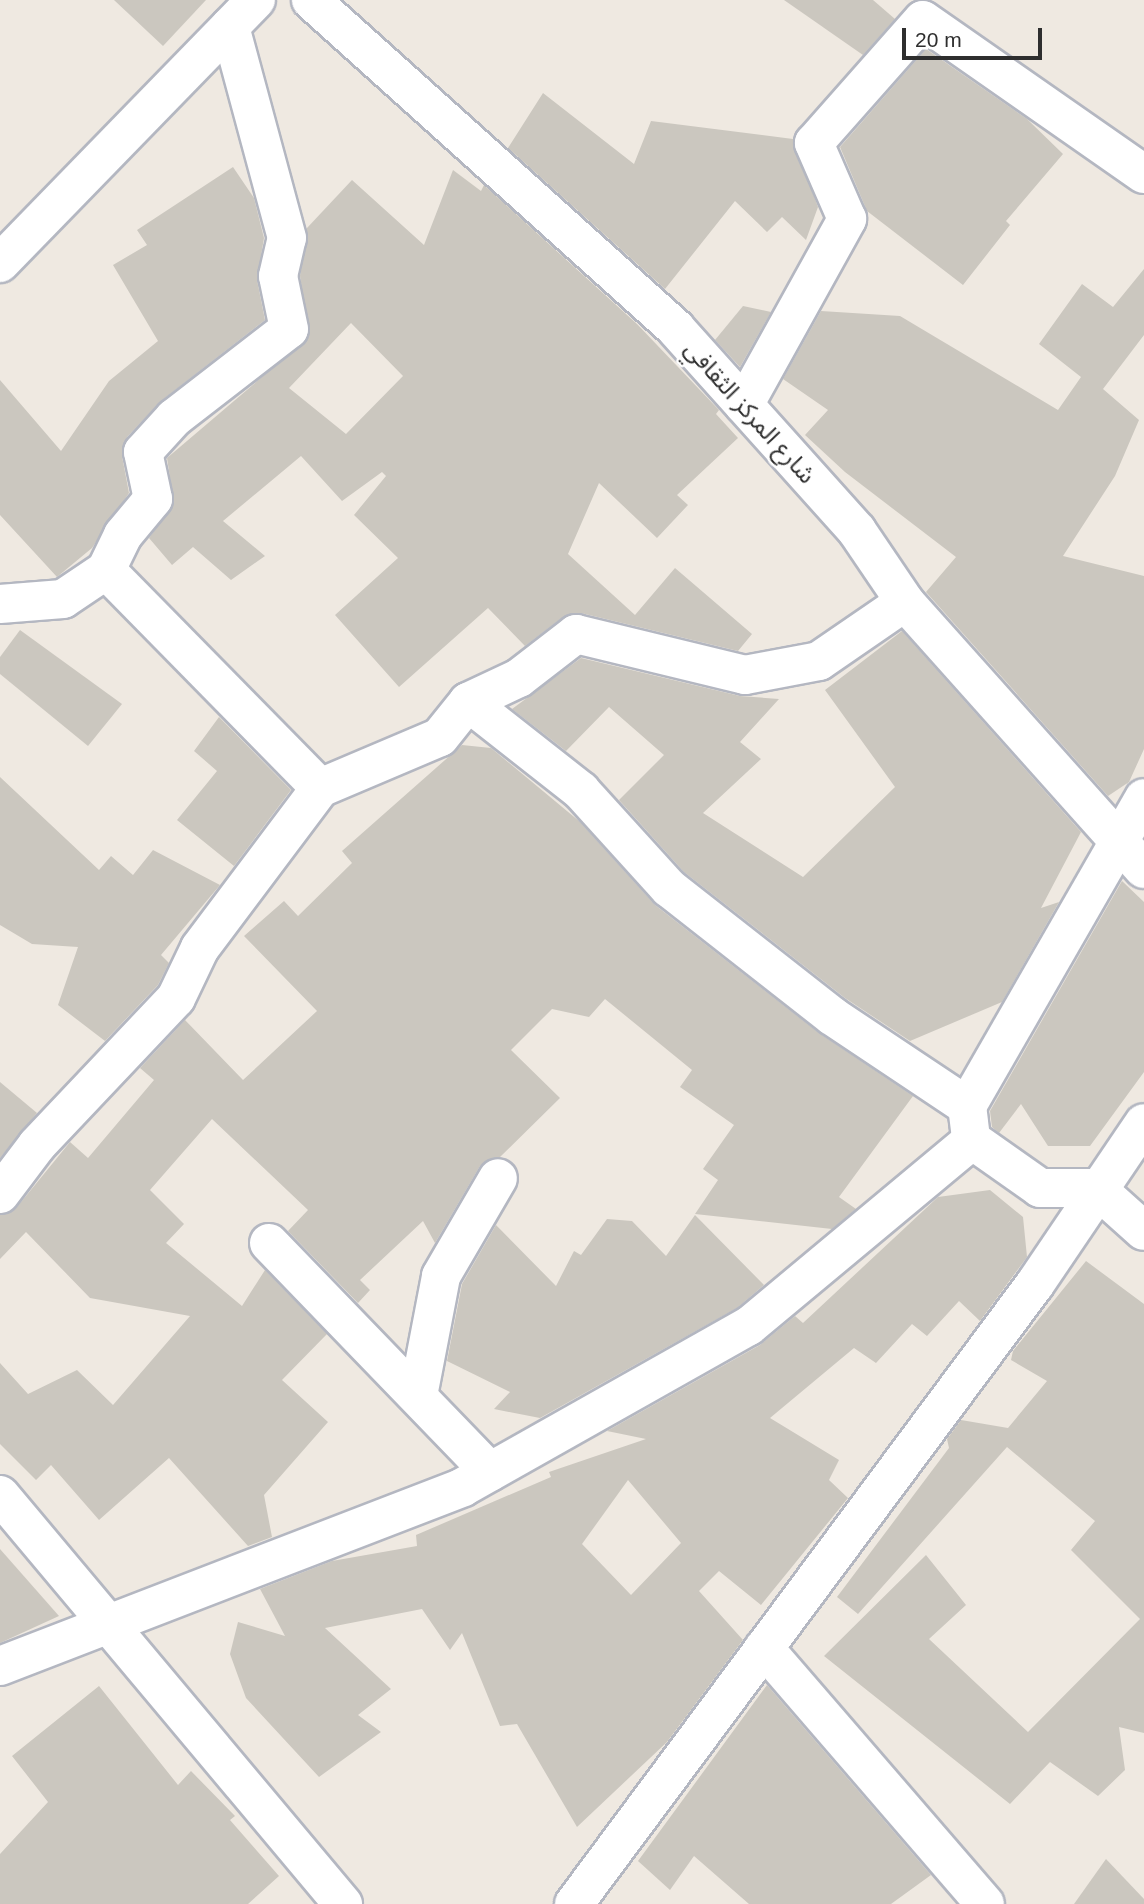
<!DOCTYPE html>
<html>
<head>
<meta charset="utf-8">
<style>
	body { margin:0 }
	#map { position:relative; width:1144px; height:1904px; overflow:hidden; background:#efe9e1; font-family:Arial,"Noto Sans Arabic",sans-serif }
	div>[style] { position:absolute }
	.building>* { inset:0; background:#cbc7bf }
	.roads { filter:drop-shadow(2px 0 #b4b7c1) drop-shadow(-2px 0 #b4b7c1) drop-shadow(0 2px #b4b7c1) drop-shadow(0 -2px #b4b7c1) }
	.minor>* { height:38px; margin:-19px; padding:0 19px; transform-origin:19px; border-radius:19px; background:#fff }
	span { translate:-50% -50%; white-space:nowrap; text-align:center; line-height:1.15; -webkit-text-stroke:5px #fff; paint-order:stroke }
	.street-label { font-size:24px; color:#2e2e2e }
	.scale { position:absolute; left:902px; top:28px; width:140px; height:32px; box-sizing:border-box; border:4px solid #2e2e2e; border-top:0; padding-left:9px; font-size:21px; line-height:24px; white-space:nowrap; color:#2e2e2e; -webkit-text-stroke:5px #fff; paint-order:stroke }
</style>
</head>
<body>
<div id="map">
	<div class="building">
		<i style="clip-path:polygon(114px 0,206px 0,163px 46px)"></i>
		<i style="clip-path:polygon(784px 0,873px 0,895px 19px,863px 55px)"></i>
		<i style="clip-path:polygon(926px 49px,1027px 119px,1063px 154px,1006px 221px,1010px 225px,963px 285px,867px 211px,840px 147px)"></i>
		<i style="clip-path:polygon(543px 93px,634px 164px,651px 121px,793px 139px,818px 207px,806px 240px,782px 217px,767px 232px,735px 201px,665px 289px,508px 148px)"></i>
		<i style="clip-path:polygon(233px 167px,254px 198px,264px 238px,257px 280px,265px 320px,161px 401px,127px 437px,122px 456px,129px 493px,92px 548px,57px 577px,0 515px,0 380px,61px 451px,109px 381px,158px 341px,113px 265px,147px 245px,137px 230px)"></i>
		<i style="clip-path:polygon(evenodd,453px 170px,481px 191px,484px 185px,637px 324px,719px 410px,716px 414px,738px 438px,677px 495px,688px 505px,657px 538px,599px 483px,568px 554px,635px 615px,675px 568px,752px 634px,738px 651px,581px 613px,563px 617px,525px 646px,488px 608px,399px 687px,335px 615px,398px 558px,354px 515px,386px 476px,382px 472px,342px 501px,301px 456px,223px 521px,265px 556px,231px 580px,193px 547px,172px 565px,149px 538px,174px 504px,167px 458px,309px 337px,300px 276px,307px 228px,352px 180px,424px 245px,453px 170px,351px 323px,403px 376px,346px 434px,289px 388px,351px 323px)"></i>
		<i style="clip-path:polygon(1144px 269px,1144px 335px,1103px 389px,1139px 420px,1115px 476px,1063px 556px,1144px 576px,1144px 749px,1129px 782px,1108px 796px,926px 592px,956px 557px,845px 472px,805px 435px,828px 410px,783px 379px,821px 311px,900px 316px,1058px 410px,1081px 377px,1039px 344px,1082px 284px,1113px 307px)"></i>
		<i style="clip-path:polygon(743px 306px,771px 312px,740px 367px,715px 340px)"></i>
		<i style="clip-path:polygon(20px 630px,122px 704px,88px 746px,0 674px,0 657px)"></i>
		<i style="clip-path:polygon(902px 631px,1081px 832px,1041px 908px,1059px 902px,1002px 1002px,910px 1041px,845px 998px,684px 872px,619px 800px,664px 755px,609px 707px,566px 751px,512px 709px,581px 658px,740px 696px,779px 699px,740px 742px,761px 759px,703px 813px,803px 877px,895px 787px,825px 690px)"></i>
		<i style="clip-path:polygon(219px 717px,291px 790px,234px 866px,177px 820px,217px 771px,194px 751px)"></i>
		<i style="clip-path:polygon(462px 745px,491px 748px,579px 821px,655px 905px,819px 1033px,913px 1096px,839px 1197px,856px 1209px,832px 1229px,695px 1214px,718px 1180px,703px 1169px,734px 1125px,680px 1087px,692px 1070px,605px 999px,589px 1017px,552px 1009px,511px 1050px,560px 1098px,500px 1157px,480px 1166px,435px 1243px,423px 1221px,360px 1280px,370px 1290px,358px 1303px,288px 1231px,308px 1210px,212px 1119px,150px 1190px,184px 1224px,166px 1243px,242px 1306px,265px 1270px,327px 1334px,282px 1380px,328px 1422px,264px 1495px,272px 1537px,248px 1546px,169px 1458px,99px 1520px,51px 1465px,36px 1480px,0 1444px,0 1363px,28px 1394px,77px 1370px,113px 1405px,190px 1316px,90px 1298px,26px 1232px,0 1259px,0 1215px,17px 1207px,70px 1142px,88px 1158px,154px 1080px,140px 1068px,185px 1020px,243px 1080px,317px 1011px,244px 936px,284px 901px,298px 916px,352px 863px,342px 851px)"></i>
		<i style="clip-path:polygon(0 777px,99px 870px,111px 856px,133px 875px,153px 850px,220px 885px,161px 955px,169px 963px,158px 985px,105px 1041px,58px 1005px,78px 947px,32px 944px,0 925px)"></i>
		<i style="clip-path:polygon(1122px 881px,1144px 902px,1144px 1072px,1090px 1146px,1048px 1146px,1021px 1104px,999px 1133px,992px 1127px,990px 1111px)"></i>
		<i style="clip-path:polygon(0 1082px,37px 1113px,0 1158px)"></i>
		<i style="clip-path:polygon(evenodd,990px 1190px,1023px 1217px,1027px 1257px,980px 1321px,959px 1301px,927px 1336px,912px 1324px,876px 1363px,854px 1348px,770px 1418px,839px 1460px,829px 1480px,848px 1498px,761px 1605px,719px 1571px,699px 1591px,743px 1640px,667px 1742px,577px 1827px,517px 1724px,500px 1726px,462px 1633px,450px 1650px,422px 1609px,325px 1628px,391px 1689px,358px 1715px,381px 1732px,319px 1777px,246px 1698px,230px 1654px,238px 1622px,285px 1636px,260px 1589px,332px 1561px,417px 1546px,416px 1535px,551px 1477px,549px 1472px,646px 1439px,607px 1431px,760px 1345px,795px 1316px,803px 1323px,938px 1197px,990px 1190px,628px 1480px,681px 1543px,631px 1595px,582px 1544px,628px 1480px)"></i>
		<i style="clip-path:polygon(695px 1215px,764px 1285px,737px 1308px,540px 1418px,494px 1409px,510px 1392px,447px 1361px,462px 1284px,496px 1225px,556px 1286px,574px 1251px,581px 1255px,607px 1219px,632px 1221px,666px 1256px)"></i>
		<i style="clip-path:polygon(1086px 1261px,1144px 1304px,1144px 1733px,1119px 1727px,1125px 1770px,1098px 1796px,1050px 1762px,1010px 1804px,824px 1656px,926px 1555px,966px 1605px,929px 1639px,1028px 1732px,1140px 1619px,1071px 1550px,1095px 1521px,1007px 1447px,858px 1614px,837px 1597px,949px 1448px,947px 1439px,961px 1420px,1008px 1428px,1047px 1381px,1011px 1360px,1013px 1351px)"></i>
		<i style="clip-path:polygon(0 1549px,59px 1616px,0 1643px)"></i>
		<i style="clip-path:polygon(767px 1685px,931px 1875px,891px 1904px,749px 1904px,694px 1856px,670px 1890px,638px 1861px)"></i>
		<i style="clip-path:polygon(99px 1686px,178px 1785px,191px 1771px,235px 1816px,230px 1820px,279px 1876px,248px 1904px,0 1904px,0 1854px,48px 1802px,12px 1756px)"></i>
		<i style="clip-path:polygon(1106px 1859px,1144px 1899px,1144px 1904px,1074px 1904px)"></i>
	</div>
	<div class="roads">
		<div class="minor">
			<i style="left:311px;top:0;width:491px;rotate:42deg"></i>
			<i style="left:676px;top:329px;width:271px;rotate:48.1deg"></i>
			<i style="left:857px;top:531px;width:86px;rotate:55.9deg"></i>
			<i style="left:905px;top:602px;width:358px;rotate:48.2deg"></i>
			<i style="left:0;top:263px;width:367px;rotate:-45.8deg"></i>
			<i style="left:744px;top:405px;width:213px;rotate:-61deg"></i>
			<i style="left:847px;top:219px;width:83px;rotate:-113.5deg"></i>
			<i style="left:814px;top:143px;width:164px;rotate:-48.5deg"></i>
			<i style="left:923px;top:20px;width:269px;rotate:34.9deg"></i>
			<i style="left:106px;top:570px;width:305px;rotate:45.5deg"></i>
			<i style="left:320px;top:788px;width:130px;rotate:-23deg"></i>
			<i style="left:440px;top:737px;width:45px;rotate:-51.3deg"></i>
			<i style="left:468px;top:702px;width:144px;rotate:38.2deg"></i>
			<i style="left:581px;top:791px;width:131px;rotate:47.8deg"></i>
			<i style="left:669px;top:888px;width:207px;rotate:38.1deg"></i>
			<i style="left:832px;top:1016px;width:162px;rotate:33.7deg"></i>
			<i style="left:0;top:604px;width:63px;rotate:-4.5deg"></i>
			<i style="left:63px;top:599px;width:52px;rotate:-34deg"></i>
			<i style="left:106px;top:570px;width:39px;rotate:-64deg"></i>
			<i style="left:123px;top:535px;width:47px;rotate:-50.2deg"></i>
			<i style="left:153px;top:499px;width:48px;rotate:-102deg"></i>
			<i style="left:143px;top:452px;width:46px;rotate:-47.6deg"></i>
			<i style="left:174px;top:418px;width:145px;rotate:-37.7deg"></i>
			<i style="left:289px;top:329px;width:54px;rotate:-101.7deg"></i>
			<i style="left:278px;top:276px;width:39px;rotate:-77deg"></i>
			<i style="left:287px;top:238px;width:219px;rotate:-105.1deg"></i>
			<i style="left:468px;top:702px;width:56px;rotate:-25.2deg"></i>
			<i style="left:519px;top:678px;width:72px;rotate:-37.7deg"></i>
			<i style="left:576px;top:634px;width:174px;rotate:13.6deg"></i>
			<i style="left:745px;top:675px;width:75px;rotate:-10.7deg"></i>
			<i style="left:819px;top:661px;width:104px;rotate:-34.5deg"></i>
			<i style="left:970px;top:1130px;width:24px;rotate:-97deg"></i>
			<i style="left:967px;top:1106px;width:355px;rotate:-60.1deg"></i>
			<i style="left:0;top:1194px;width:61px;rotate:-52.9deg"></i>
			<i style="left:37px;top:1145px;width:202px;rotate:-46.6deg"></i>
			<i style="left:176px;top:998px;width:55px;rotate:-64.4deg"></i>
			<i style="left:200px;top:948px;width:200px;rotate:-53.1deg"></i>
			<i style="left:269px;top:1243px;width:318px;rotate:46deg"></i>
			<i style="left:418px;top:1396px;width:122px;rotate:-79.1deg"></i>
			<i style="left:441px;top:1276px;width:113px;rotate:-59.8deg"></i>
			<i style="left:0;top:1495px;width:534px;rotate:50.02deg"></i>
			<i style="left:764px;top:1648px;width:338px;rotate:49.2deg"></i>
			<i style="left:0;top:1666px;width:496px;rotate:-21.1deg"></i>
			<i style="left:463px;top:1487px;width:328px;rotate:-29.4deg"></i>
			<i style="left:749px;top:1326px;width:290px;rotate:-39.8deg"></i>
			<i style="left:972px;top:1140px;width:83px;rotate:35.2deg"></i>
			<i style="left:1040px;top:1188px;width:56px"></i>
			<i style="left:1096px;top:1188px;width:64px;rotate:41.9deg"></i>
			<i style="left:574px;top:1904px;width:773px;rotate:-53.37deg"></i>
			<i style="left:1035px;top:1284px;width:194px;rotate:-55.9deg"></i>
		</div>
	</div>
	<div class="street-label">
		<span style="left:750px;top:412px;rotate:48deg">شارع المركز الثقافي</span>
	</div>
	<div class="scale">20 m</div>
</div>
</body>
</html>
